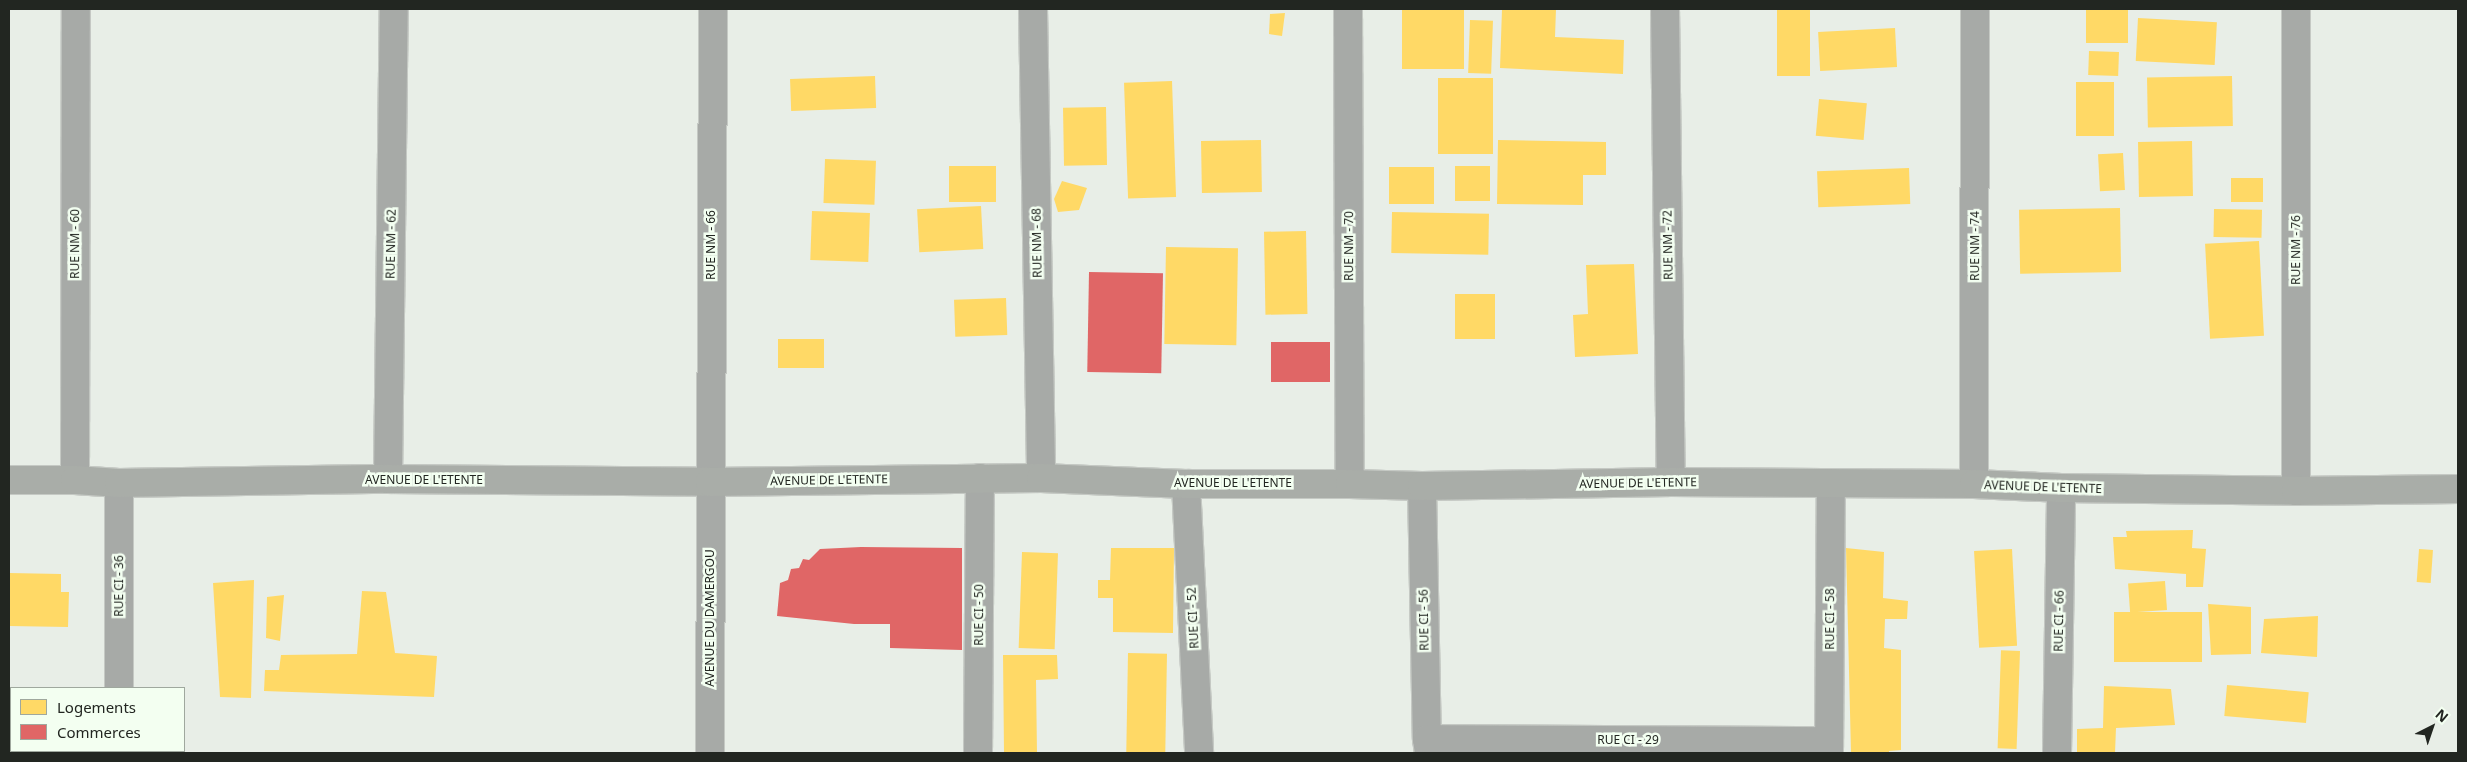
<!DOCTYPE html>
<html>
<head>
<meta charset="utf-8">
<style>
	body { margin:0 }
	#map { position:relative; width:2467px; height:762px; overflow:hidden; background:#e8eee7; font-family:"Noto Sans",sans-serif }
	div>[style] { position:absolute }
	.homes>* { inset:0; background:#ffd966; transform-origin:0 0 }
	.shops>* { inset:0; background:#e06666; transform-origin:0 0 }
	.roads { filter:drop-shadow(1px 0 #c5c9c4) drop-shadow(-1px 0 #c5c9c4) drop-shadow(0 1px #c5c9c4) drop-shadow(0 -1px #c5c9c4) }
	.street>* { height:28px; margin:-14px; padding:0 14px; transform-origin:14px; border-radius:14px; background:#a7aaa7 }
	.primary>* { height:28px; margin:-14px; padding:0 14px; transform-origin:14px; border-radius:14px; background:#a9ada8 }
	span { translate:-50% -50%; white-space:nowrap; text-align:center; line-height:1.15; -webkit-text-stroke:5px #f3fff1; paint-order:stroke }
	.street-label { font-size:12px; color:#222621 }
	.frame { position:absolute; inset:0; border:10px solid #222621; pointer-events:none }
	.legend { position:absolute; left:10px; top:687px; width:175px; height:65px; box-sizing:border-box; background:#f3fff1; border:1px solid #9fa89e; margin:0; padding:6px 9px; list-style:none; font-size:15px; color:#222621 }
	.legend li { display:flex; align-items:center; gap:10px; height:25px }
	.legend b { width:25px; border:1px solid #9fa89e }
	.north { position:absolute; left:2407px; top:702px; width:50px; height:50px; -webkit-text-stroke:4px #f3fff1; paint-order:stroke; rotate:41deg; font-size:14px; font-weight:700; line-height:20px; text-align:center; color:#222621 }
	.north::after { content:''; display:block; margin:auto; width:18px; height:22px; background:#222621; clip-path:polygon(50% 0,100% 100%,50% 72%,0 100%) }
</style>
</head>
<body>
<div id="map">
	<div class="homes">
		<i style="left:1402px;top:9px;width:62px;height:60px"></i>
		<i style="clip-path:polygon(1502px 9px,1556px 9px,1555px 37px,1624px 40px,1623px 74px,1500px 68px)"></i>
		<i style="left:1777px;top:9px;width:33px;height:67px"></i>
		<i style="left:2086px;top:9px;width:42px;height:34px"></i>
		<i style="clip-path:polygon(1285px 13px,1282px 36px,1269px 34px,1270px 14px)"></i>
		<i style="left:2138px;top:18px;width:79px;height:43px;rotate:3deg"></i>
		<i style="left:1470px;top:20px;width:23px;height:53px;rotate:2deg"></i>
		<i style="left:1895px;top:28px;width:39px;height:77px;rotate:87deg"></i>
		<i style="left:2089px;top:51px;width:30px;height:24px;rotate:2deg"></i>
		<i style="left:875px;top:76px;width:32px;height:85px;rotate:88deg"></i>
		<i style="left:2232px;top:76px;width:50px;height:85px;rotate:89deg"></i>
		<i style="left:1438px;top:78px;width:55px;height:76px"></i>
		<i style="left:1172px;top:81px;width:116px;height:48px;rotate:88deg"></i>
		<i style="left:2076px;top:82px;width:38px;height:54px"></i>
		<i style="left:1819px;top:99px;width:48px;height:37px;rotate:5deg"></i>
		<i style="left:1106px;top:107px;width:58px;height:43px;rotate:89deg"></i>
		<i style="left:1261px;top:140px;width:52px;height:60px;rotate:89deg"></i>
		<i style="clip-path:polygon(1498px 140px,1606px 142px,1606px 175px,1583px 175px,1583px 205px,1497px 204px)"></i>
		<i style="left:2192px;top:141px;width:55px;height:54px;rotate:89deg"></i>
		<i style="left:2123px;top:153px;width:37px;height:25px;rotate:87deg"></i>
		<i style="left:825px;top:159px;width:51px;height:44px;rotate:2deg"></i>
		<i style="left:996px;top:166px;width:36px;height:47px;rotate:90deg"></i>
		<i style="left:1455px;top:166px;width:35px;height:35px"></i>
		<i style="left:1389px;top:167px;width:45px;height:37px"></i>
		<i style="left:1909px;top:168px;width:36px;height:92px;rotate:88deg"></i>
		<i style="left:2231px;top:178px;width:32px;height:24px"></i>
		<i style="clip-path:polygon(1062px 181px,1087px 188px,1079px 210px,1058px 212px,1054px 199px)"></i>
		<i style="left:981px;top:206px;width:43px;height:64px;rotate:87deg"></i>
		<i style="left:2120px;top:208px;width:64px;height:101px;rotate:89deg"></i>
		<i style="left:2214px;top:209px;width:48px;height:28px;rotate:1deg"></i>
		<i style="left:812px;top:211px;width:58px;height:49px;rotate:2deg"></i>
		<i style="left:1392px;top:212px;width:97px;height:41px;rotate:1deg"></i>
		<i style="left:1306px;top:231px;width:83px;height:42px;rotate:89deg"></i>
		<i style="left:2259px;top:241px;width:95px;height:54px;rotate:87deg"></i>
		<i style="left:1166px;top:247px;width:72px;height:97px;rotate:1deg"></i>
		<i style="clip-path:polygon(1634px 264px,1638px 354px,1575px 357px,1573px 315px,1588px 314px,1586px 265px)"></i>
		<i style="left:1495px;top:294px;width:45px;height:40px;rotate:90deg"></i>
		<i style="left:1006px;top:298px;width:37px;height:52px;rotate:88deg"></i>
		<i style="left:778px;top:339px;width:46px;height:29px"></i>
		<i style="clip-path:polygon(2193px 530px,2192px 548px,2206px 549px,2203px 587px,2186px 587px,2186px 574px,2115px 569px,2113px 537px,2127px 537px,2126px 531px)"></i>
		<i style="clip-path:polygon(1111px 548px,1174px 548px,1173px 633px,1113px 632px,1113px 598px,1098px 598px,1098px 580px,1110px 580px)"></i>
		<i style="clip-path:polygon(1846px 548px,1884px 552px,1883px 598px,1908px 601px,1907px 619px,1885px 619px,1884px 648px,1901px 650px,1901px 750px,1889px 751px,1889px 753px,1851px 753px)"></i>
		<i style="left:2012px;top:549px;width:97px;height:38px;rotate:87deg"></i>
		<i style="left:2419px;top:549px;width:14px;height:33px;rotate:4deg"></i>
		<i style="left:1022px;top:552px;width:36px;height:96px;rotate:2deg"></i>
		<i style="clip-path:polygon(9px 573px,61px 574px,61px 592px,69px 592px,68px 627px,9px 626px)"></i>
		<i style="clip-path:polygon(254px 580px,251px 698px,220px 697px,213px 583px)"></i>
		<i style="left:2165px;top:581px;width:29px;height:37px;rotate:86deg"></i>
		<i style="clip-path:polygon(362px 591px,386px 592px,395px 653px,437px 656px,434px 697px,264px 691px,265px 670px,279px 670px,281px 655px,357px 654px)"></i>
		<i style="clip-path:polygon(284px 595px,280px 641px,266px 638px,267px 597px)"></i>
		<i style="clip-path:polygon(2208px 604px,2251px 607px,2251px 654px,2211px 655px)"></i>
		<i style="left:2202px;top:612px;width:50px;height:88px;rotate:90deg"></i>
		<i style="clip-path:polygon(2318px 616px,2317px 657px,2261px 653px,2264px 619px)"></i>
		<i style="left:2020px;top:651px;width:98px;height:19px;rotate:92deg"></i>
		<i style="left:1128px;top:653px;width:39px;height:100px;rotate:1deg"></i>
		<i style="clip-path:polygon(1003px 655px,1057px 655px,1058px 679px,1036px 680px,1037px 753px,1004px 753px)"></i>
		<i style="left:2227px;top:685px;width:82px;height:31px;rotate:5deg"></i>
		<i style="clip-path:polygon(2104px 686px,2171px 689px,2175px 725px,2116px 728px,2115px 753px,2077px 753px,2077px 729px,2103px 728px)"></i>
		<i style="left:9px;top:716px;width:2px;height:14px"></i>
	</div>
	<div class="shops">
		<i style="left:1089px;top:272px;width:74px;height:100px;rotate:1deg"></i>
		<i style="left:1271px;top:342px;width:59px;height:40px"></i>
		<i style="clip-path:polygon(861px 547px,962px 548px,962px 650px,890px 648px,890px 624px,854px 624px,777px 616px,780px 583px,788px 580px,791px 569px,799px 568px,803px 559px,809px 560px,820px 549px)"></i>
	</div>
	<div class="roads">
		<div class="street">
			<i style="left:1033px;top:9px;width:469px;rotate:89deg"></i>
			<i style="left:1348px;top:9px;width:475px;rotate:89.8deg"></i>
			<i style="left:1665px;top:9px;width:473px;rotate:89.3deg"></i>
			<i style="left:2296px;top:9px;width:482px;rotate:90deg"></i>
			<i style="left:388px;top:479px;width:470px;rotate:-89.3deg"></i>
			<i style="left:75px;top:480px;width:471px;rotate:-89.9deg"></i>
			<i style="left:1186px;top:484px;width:269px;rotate:87.2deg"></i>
			<i style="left:1974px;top:484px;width:475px;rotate:-89.9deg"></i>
			<i style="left:1422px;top:486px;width:253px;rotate:88.9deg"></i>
			<i style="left:1427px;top:739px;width:14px;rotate:82deg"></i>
			<i style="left:119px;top:688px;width:205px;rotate:-90deg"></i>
			<i style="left:1427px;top:739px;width:402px;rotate:0.3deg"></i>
			<i style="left:9px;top:740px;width:2px"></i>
			<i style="left:118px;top:753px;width:2px;rotate:-90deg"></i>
			<i style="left:710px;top:753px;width:744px;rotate:-89.77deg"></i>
			<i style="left:978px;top:753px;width:275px;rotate:-89.6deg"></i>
			<i style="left:1829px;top:753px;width:269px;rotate:-89.6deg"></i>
			<i style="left:2057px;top:753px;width:265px;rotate:-89.1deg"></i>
		</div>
		<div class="primary">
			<i style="left:9px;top:480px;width:66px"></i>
			<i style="left:75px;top:480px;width:44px;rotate:3.9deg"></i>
			<i style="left:119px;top:483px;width:269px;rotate:-0.9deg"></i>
			<i style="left:388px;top:479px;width:322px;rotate:0.5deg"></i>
			<i style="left:710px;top:482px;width:331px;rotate:-0.7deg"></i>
			<i style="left:1041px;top:478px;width:145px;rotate:2.4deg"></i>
			<i style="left:1186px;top:484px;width:164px"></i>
			<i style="left:1350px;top:484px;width:72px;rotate:1.6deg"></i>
			<i style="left:1422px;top:486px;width:249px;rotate:-0.9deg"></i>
			<i style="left:1671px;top:482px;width:303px;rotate:0.4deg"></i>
			<i style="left:1974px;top:484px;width:87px;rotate:2.6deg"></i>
			<i style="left:2061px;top:488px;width:235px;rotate:0.7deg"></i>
			<i style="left:2296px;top:491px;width:162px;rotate:-0.7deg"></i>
		</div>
	</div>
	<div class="street-label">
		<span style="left:1037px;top:243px;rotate:-91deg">RUE NM - 68</span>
		<span style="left:75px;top:244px;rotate:-90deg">RUE NM - 60</span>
		<span style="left:391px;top:244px;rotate:-89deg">RUE NM - 62</span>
		<span style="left:711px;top:245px;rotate:-90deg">RUE NM - 66</span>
		<span style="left:1668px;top:245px;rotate:-91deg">RUE NM - 72</span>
		<span style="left:1349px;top:246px;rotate:-90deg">RUE NM - 70</span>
		<span style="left:1975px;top:246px;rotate:-90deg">RUE NM - 74</span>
		<span style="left:2296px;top:250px;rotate:-90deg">RUE NM - 76</span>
		<span style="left:424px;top:480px">AVENUE DE L'ETENTE</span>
		<span style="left:829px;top:480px;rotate:-1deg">AVENUE DE L'ETENTE</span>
		<span style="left:1233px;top:483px">AVENUE DE L'ETENTE</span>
		<span style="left:1638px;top:483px;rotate:-1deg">AVENUE DE L'ETENTE</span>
		<span style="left:2043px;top:487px;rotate:2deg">AVENUE DE L'ETENTE</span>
		<span style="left:119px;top:586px;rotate:-90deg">RUE CI - 36</span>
		<span style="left:979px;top:615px;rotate:-90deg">RUE CI - 50</span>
		<span style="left:710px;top:618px;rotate:-90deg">AVENUE DU DAMERGOU</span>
		<span style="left:1193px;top:618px;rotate:-93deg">RUE CI - 52</span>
		<span style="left:1830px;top:619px;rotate:-90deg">RUE CI - 58</span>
		<span style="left:1424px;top:620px;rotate:-91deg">RUE CI - 56</span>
		<span style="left:2059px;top:621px;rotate:-89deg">RUE CI - 66</span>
		<span style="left:1628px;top:740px">RUE CI - 29</span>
	</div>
	<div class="frame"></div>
	<ul class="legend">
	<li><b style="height:14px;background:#ffd966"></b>Logements</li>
	<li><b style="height:14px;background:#e06666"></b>Commerces</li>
	</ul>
	<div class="north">N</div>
</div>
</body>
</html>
